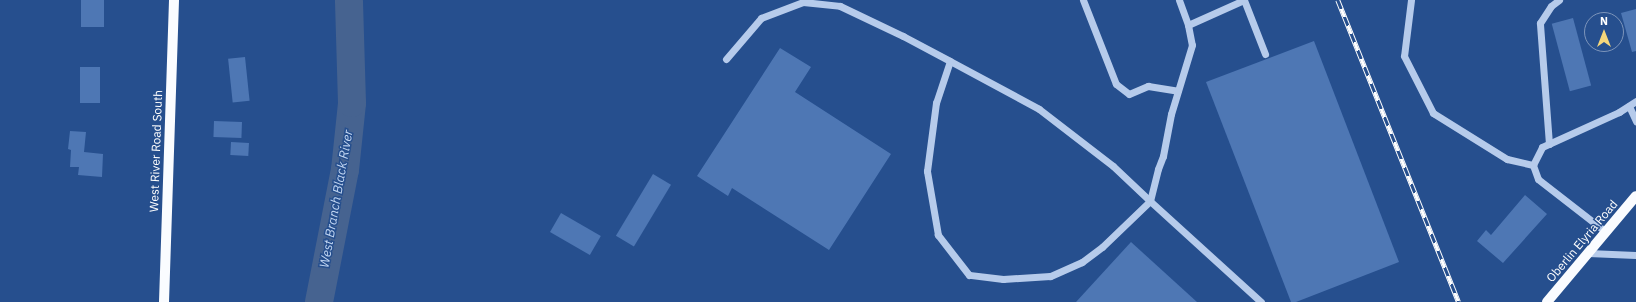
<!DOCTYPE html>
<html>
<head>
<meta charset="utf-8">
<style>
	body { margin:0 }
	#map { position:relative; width:1636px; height:302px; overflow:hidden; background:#264f8e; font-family:"IBM Plex Sans",sans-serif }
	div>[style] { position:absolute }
	.river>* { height:28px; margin:-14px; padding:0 14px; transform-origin:14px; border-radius:14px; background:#466390 }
	.building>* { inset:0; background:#4e77b4; transform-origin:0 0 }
	.minor>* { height:7px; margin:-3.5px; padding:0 3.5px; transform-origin:3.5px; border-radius:3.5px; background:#b6cbeb }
	.major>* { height:10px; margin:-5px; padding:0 5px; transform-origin:5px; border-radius:5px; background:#fafcff }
	.rail>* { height:4.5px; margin-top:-2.25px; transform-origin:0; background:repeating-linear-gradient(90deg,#264f8e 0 9px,#fff 0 18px); box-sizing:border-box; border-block:1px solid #fff }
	span { translate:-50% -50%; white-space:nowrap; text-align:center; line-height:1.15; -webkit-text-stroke:3px #264f8e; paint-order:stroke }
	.street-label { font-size:12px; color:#fff }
	.water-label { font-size:13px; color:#c2d6f2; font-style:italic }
	.north { position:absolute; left:1584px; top:12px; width:40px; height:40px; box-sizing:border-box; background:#264f8e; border:1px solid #7d95bb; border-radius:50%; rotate:0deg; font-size:11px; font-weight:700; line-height:16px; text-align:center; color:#fff }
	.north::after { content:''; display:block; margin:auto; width:14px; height:18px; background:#f4d67b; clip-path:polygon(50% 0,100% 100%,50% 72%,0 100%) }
</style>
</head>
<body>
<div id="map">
	<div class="river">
		<i style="left:319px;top:302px;width:135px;rotate:-78.9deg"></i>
		<i style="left:345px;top:170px;width:67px;rotate:-84deg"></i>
		<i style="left:352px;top:103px;width:103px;rotate:-91.7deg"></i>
	</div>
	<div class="building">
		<i style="left:81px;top:0;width:23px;height:27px"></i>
		<i style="clip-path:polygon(1636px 9px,1636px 51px,1632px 52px,1621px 13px)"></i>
		<i style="left:1573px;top:18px;width:70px;height:22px;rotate:75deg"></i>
		<i style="clip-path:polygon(1314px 41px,1399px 262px,1296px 302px,1291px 302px,1206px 82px)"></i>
		<i style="clip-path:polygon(780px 48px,811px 67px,795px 92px,891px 154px,829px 250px,732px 188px,728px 196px,697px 176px)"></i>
		<i style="left:245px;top:57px;width:44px;height:17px;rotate:84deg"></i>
		<i style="left:80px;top:67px;width:20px;height:36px"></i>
		<i style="left:214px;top:121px;width:28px;height:16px;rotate:2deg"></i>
		<i style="clip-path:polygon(70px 131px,86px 132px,84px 152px,103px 154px,102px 177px,78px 175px,79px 167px,70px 167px,71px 150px,68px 149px)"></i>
		<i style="left:231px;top:142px;width:18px;height:13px;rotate:3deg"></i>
		<i style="left:653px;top:174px;width:21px;height:72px;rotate:31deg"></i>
		<i style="clip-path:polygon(1525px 195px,1547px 214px,1503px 263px,1477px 241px,1486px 230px,1491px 235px)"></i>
		<i style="left:561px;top:213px;width:46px;height:22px;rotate:30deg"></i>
		<i style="clip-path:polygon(1131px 242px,1197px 302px,1076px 302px)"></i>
	</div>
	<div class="minor">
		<i style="left:1083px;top:0;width:90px;rotate:68.6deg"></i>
		<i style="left:1116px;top:84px;width:16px;rotate:38deg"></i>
		<i style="left:1129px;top:94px;width:21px;rotate:-23deg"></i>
		<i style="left:1148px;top:86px;width:30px;rotate:9deg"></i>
		<i style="left:1179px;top:0;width:27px;rotate:70deg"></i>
		<i style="left:1188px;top:25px;width:20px;rotate:79deg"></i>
		<i style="left:1192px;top:45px;width:72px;rotate:106.9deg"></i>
		<i style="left:1171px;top:114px;width:43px;rotate:100.8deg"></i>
		<i style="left:1163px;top:156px;width:14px;rotate:111deg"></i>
		<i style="left:1158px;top:169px;width:33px;rotate:104deg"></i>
		<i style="left:1150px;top:201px;width:150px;rotate:42.3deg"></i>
		<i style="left:1244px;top:0;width:58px;rotate:68.7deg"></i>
		<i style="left:1411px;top:0;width:56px;rotate:97.1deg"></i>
		<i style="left:1404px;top:56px;width:64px;rotate:63deg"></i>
		<i style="left:1433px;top:113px;width:87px;rotate:31.9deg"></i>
		<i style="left:1507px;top:159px;width:27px;rotate:13deg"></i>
		<i style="left:1188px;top:25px;width:61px;rotate:-24.1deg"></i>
		<i style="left:726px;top:59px;width:54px;rotate:-49.5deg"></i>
		<i style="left:761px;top:18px;width:45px;rotate:-20.9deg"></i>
		<i style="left:803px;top:2px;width:37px;rotate:6deg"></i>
		<i style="left:840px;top:6px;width:70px;rotate:25.5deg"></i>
		<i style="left:903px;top:36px;width:53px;rotate:28deg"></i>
		<i style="left:950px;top:61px;width:101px;rotate:28.3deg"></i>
		<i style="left:1039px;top:109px;width:93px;rotate:37.6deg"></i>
		<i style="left:1113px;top:166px;width:51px;rotate:43.4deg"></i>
		<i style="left:1150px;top:201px;width:66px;rotate:136.2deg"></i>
		<i style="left:1102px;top:247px;width:25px;rotate:143deg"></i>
		<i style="left:1082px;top:262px;width:35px;rotate:156deg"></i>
		<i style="left:1050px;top:276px;width:47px;rotate:176.3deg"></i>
		<i style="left:1003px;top:279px;width:34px;rotate:-173deg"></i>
		<i style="left:969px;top:275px;width:51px;rotate:-127.8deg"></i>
		<i style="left:938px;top:235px;width:65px;rotate:-99.8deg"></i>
		<i style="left:927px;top:171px;width:69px;rotate:-82.5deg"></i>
		<i style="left:936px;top:103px;width:44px;rotate:-71.6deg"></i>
		<i style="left:1629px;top:106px;width:17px;rotate:65deg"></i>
		<i style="left:1549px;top:144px;width:121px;rotate:-94.3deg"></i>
		<i style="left:1540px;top:23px;width:20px;rotate:-57deg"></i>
		<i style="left:1551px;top:6px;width:10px;rotate:-37deg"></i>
		<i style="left:1606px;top:232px;width:86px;rotate:-142.1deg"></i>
		<i style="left:1538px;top:179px;width:15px;rotate:-110deg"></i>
		<i style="left:1533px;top:165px;width:20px;rotate:-63deg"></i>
		<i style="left:1542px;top:147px;width:85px;rotate:-24.4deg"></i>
		<i style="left:1619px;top:112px;width:20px;rotate:-33deg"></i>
		<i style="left:1588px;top:253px;width:48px;rotate:2.4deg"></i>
	</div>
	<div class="major">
		<i style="left:164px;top:302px;width:302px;rotate:-88.1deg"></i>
		<i style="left:1547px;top:302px;width:138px;rotate:-50deg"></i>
	</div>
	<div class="rail">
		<i style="left:1338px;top:0;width:325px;rotate:68.2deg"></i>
	</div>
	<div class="street-label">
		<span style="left:156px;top:151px;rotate:-88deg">West River Road South</span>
		<span style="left:1582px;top:241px;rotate:-50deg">Oberlin Elyria Road</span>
	</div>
	<div class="water-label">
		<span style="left:337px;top:199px;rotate:-80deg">West Branch Black River</span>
	</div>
	<div class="north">N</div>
</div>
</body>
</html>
